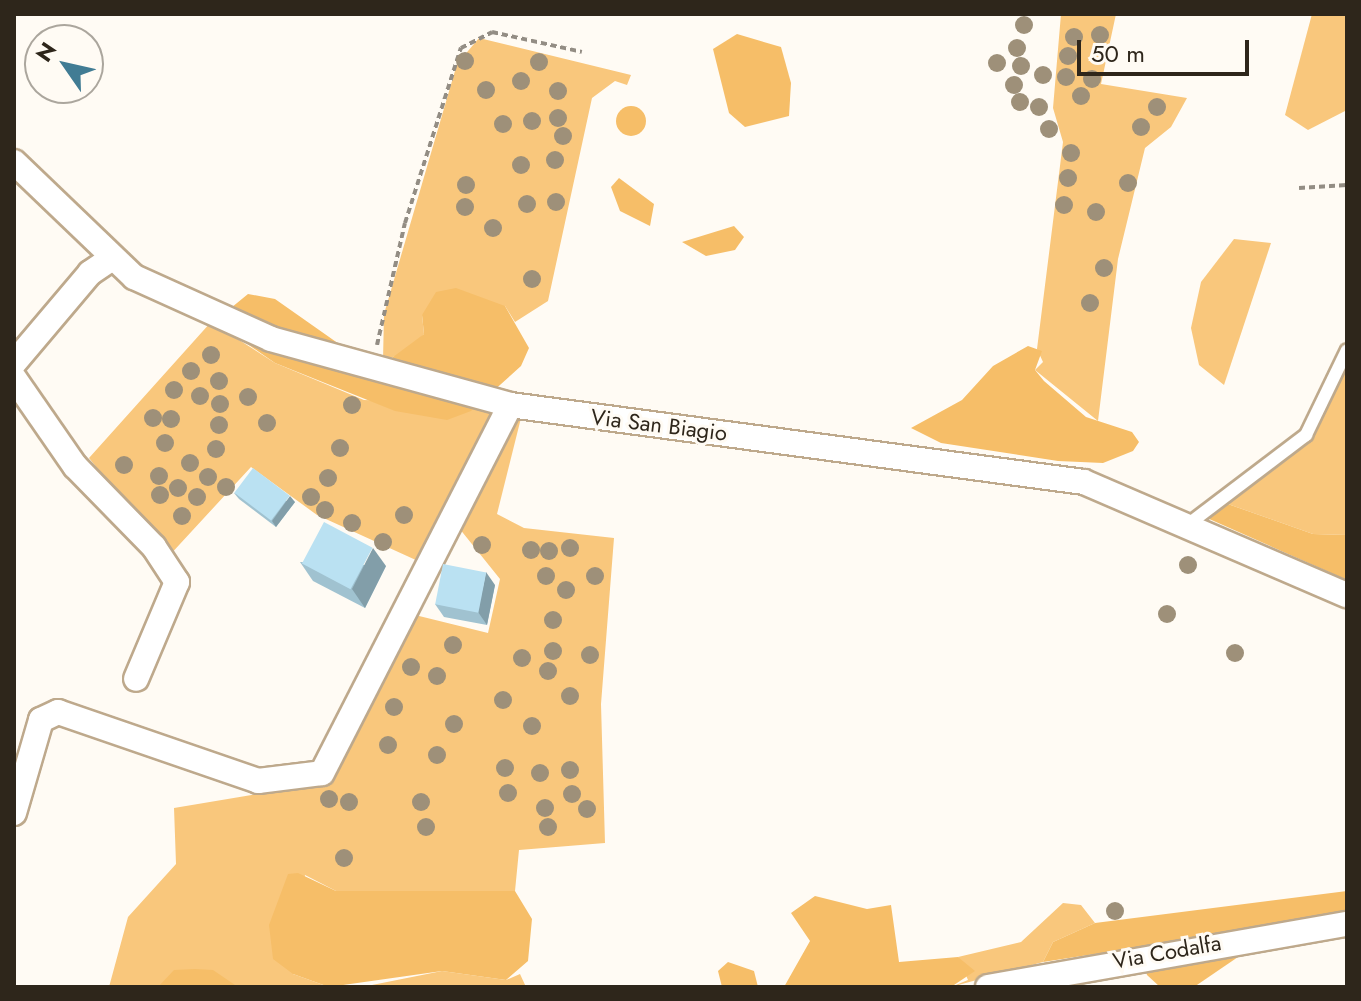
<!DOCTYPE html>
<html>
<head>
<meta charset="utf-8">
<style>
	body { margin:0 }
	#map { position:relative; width:1361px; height:1001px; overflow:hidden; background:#fffbf4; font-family:Jost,sans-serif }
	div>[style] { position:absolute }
	.green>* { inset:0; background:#f9c77c }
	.forest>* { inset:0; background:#f6be68 }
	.round { border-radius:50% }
	.path>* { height:4px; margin-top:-2px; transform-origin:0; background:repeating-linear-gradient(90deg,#938d84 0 6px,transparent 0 10px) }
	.roads { filter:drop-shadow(2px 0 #bea98c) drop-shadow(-2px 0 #bea98c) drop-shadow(0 2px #bea98c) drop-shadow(0 -2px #bea98c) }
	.service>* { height:12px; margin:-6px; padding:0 6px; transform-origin:6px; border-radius:6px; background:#fff }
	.minor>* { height:24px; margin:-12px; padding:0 12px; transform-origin:12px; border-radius:12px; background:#fff }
	.trees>* { width:18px; height:18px; margin:-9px; border-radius:50%; background:#9e9079 }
	.wall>* { inset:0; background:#a0c2d0 }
	.shaded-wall>* { inset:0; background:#829ea9 }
	.building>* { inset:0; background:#bae1f2; transform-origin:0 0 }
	span { translate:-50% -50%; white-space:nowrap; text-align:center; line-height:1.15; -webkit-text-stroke:6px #fffbf4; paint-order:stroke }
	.street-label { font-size:22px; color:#2e261b }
	.frame { position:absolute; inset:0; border:16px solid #2e261b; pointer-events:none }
	.north { position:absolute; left:24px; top:24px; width:80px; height:80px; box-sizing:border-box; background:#fffbf4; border:2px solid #aba69d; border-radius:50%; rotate:304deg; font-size:22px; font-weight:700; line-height:32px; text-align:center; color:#2e261b }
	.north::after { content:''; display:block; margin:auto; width:28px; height:36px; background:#417c94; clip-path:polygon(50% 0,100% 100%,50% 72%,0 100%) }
	.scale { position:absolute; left:1077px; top:40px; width:172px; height:36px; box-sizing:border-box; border:4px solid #2e261b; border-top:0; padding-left:10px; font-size:24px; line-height:28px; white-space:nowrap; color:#2e261b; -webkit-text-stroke:6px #fffbf4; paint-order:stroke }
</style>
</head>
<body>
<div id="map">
	<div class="green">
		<i style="clip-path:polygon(1061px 14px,1116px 14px,1101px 84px,1187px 98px,1171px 127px,1145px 148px,1118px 259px,1098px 421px,1035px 370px,1043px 362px,1037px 349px,1063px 142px,1053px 108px)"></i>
		<i style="clip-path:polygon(1312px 14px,1347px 14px,1347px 110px,1308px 130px,1285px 115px)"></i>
		<i style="clip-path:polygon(479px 38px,631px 75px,627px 85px,615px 81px,592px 98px,548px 301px,515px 322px,505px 306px,422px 315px,424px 334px,406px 353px,383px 360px,384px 314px,457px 64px)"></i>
		<i style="clip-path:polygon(1234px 239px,1271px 243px,1224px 385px,1199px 365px,1191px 328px,1201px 282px)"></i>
		<i style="clip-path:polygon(211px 322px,275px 363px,364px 400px,497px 405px,418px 561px,317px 515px,251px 467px,168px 557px,89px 458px)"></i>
		<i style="clip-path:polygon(1347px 361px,1347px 535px,1313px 534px,1225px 503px,1309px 440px)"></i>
		<i style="clip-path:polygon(511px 408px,523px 410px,497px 514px,524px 528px,614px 538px,601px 704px,605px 843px,519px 850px,515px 891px,336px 891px,305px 875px,293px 974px,329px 987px,109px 987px,128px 917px,176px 864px,174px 808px,322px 783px,411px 614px,488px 633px,500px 579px,455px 523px)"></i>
		<i style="clip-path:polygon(1063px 903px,1081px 905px,1095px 923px,1053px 942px,1043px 962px,951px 987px,968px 980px,958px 957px,1021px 942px)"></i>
		<i style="clip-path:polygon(442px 971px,506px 980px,520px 974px,526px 987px,362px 987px)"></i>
	</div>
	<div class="forest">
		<i style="clip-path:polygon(737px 34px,781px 47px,791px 83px,789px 116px,745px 127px,729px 113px,713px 49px)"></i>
		<i class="round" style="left:616px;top:106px;width:30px;height:30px"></i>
		<i style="clip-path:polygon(619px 178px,654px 204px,650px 226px,620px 211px,611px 187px)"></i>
		<i style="clip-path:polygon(734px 226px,744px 237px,735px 250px,706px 256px,682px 242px)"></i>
		<i style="clip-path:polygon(456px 288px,505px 306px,529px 348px,521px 366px,471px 411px,447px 420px,395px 411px,275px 363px,233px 334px,226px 312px,248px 294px,275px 299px,349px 351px,389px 360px,424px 334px,422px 315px,436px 292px)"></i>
		<i style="clip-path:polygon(1028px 346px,1042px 351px,1035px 370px,1044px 381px,1086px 417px,1132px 432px,1139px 442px,1133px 451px,1103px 463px,1058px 461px,941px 443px,911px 428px,962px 400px,993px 366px)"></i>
		<i style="clip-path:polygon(1225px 503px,1313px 534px,1347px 535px,1347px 580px,1207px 518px)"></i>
		<i style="clip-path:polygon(298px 873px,336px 891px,515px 891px,532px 919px,528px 961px,506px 980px,442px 971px,329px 987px,293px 974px,273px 959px,269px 925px,288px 874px)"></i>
		<i style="clip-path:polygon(1347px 891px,1347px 915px,1043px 962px,1053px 942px,1095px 923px)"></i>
		<i style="clip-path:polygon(815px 896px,867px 909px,891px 905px,899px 962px,958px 957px,975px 971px,951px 987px,784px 987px,810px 941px,791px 913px)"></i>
		<i style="clip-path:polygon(1247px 942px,1238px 957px,1194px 987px,1160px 987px,1147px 975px,1143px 961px)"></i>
		<i style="clip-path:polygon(728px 962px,754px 971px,758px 987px,722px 987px,718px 971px)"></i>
		<i style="clip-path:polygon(195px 969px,213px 970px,238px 987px,158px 987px,174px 970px)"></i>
	</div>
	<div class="path">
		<i style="left:1299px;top:188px;width:48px;rotate:-3.6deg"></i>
		<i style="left:377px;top:345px;width:125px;rotate:-77.1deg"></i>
		<i style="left:405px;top:223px;width:184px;rotate:-72.3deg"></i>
		<i style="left:461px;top:48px;width:35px;rotate:-27deg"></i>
		<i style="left:492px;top:32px;width:92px;rotate:12.5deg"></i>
	</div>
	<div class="roads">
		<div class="service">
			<i style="left:1190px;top:523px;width:146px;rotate:-37.2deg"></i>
			<i style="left:1306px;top:435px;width:94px;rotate:-64.2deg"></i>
		</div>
		<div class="minor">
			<i style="left:14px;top:162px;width:166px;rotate:43.8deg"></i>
			<i style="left:134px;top:277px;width:150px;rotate:24.3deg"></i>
			<i style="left:271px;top:339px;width:248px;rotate:15.4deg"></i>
			<i style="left:510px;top:405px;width:579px;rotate:7.64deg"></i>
			<i style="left:1084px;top:482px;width:286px;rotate:23.3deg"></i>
			<i style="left:14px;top:363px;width:118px;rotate:-49.8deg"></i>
			<i style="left:90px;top:273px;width:25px;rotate:-34deg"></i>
			<i style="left:14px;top:378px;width:107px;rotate:55.3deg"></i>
			<i style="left:75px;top:466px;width:113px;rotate:45.7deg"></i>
			<i style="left:154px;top:547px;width:42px;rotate:56.7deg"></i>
			<i style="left:177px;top:582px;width:105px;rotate:112.9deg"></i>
			<i style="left:14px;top:813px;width:97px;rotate:-73.8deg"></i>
			<i style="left:41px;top:720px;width:19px;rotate:-25deg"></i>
			<i style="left:58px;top:712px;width:212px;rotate:19deg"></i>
			<i style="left:258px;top:781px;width:64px;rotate:-7.1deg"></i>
			<i style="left:322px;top:773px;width:413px;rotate:-62.9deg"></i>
			<i style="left:988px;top:987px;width:364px;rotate:-10deg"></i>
		</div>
	</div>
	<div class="trees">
		<i style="left:1024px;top:25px"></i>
		<i style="left:1100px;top:35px"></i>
		<i style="left:1074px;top:37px"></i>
		<i style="left:1017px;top:48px"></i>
		<i style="left:1068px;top:56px"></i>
		<i style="left:465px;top:61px"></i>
		<i style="left:539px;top:62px"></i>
		<i style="left:997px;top:63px"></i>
		<i style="left:1021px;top:66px"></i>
		<i style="left:1043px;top:75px"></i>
		<i style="left:1066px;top:77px"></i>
		<i style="left:1092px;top:79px"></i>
		<i style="left:521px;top:81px"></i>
		<i style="left:1014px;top:85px"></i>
		<i style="left:486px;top:90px"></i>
		<i style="left:558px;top:91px"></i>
		<i style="left:1081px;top:96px"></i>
		<i style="left:1020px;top:102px"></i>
		<i style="left:1039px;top:107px"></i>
		<i style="left:1157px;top:107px"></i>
		<i style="left:558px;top:118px"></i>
		<i style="left:532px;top:121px"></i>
		<i style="left:503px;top:124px"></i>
		<i style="left:1141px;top:127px"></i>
		<i style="left:1049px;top:129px"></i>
		<i style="left:563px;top:136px"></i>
		<i style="left:1071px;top:153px"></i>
		<i style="left:555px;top:160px"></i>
		<i style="left:521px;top:165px"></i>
		<i style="left:1068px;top:178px"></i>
		<i style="left:1128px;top:183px"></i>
		<i style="left:466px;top:185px"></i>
		<i style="left:556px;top:202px"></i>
		<i style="left:527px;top:204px"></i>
		<i style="left:1064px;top:205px"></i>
		<i style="left:465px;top:207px"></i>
		<i style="left:1096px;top:212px"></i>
		<i style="left:493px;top:228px"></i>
		<i style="left:1104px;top:268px"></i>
		<i style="left:532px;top:279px"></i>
		<i style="left:1090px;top:303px"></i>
		<i style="left:211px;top:355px"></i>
		<i style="left:191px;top:371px"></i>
		<i style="left:219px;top:381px"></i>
		<i style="left:174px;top:390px"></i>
		<i style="left:200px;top:396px"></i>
		<i style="left:248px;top:397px"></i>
		<i style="left:220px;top:404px"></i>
		<i style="left:352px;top:405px"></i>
		<i style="left:153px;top:418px"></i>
		<i style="left:171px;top:419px"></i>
		<i style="left:267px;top:423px"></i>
		<i style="left:219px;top:425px"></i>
		<i style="left:165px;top:443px"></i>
		<i style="left:340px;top:448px"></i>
		<i style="left:216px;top:449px"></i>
		<i style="left:190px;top:463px"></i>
		<i style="left:124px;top:465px"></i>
		<i style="left:159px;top:476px"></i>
		<i style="left:208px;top:477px"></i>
		<i style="left:328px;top:478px"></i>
		<i style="left:226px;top:487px"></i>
		<i style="left:178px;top:488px"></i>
		<i style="left:160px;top:495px"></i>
		<i style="left:197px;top:497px"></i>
		<i style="left:311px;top:497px"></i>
		<i style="left:325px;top:510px"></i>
		<i style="left:404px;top:515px"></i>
		<i style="left:182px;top:516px"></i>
		<i style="left:352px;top:523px"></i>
		<i style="left:383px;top:542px"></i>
		<i style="left:482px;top:545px"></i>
		<i style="left:570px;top:548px"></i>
		<i style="left:531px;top:550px"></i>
		<i style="left:549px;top:551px"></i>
		<i style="left:1188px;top:565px"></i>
		<i style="left:546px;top:576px"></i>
		<i style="left:595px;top:576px"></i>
		<i style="left:566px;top:590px"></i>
		<i style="left:1167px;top:614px"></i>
		<i style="left:553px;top:620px"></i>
		<i style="left:453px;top:645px"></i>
		<i style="left:553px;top:651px"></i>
		<i style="left:1235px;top:653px"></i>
		<i style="left:590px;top:655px"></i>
		<i style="left:522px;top:658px"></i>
		<i style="left:411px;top:667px"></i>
		<i style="left:548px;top:671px"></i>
		<i style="left:437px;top:676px"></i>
		<i style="left:570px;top:696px"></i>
		<i style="left:503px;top:700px"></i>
		<i style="left:394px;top:707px"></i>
		<i style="left:454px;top:724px"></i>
		<i style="left:532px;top:726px"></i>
		<i style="left:388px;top:745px"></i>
		<i style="left:437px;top:755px"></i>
		<i style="left:505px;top:768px"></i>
		<i style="left:570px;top:770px"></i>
		<i style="left:540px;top:773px"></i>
		<i style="left:508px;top:793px"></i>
		<i style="left:572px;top:794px"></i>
		<i style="left:329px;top:799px"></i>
		<i style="left:349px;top:802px"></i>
		<i style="left:421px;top:802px"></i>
		<i style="left:545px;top:808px"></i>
		<i style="left:587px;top:809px"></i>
		<i style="left:426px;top:827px"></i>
		<i style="left:548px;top:827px"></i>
		<i style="left:344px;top:858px"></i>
		<i style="left:1115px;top:911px"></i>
	</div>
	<div class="wall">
		<i style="clip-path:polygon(234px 493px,295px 502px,276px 527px,239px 499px)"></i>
		<i style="clip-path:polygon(300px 562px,386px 566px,365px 608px,313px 581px)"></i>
		<i style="clip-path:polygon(495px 585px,487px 625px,444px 617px,435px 604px)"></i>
	</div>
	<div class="shaded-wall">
		<i style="clip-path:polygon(290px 496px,295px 502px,276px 527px,272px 521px)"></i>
		<i style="clip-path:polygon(373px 548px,386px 566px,365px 608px,352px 589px)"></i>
		<i style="clip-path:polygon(486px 572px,495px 585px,487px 625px,478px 612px)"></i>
	</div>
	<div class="building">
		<i style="left:253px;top:468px;width:46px;height:31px;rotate:37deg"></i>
		<i style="left:324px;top:522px;width:55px;height:47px;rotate:28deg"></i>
		<i style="left:443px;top:564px;width:44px;height:41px;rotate:11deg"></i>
	</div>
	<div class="street-label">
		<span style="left:659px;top:425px;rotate:7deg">Via San Biagio</span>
		<span style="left:1167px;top:952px;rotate:-10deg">Via Codalfa</span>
	</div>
	<div class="frame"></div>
	<div class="north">N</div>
	<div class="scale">50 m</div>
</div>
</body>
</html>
